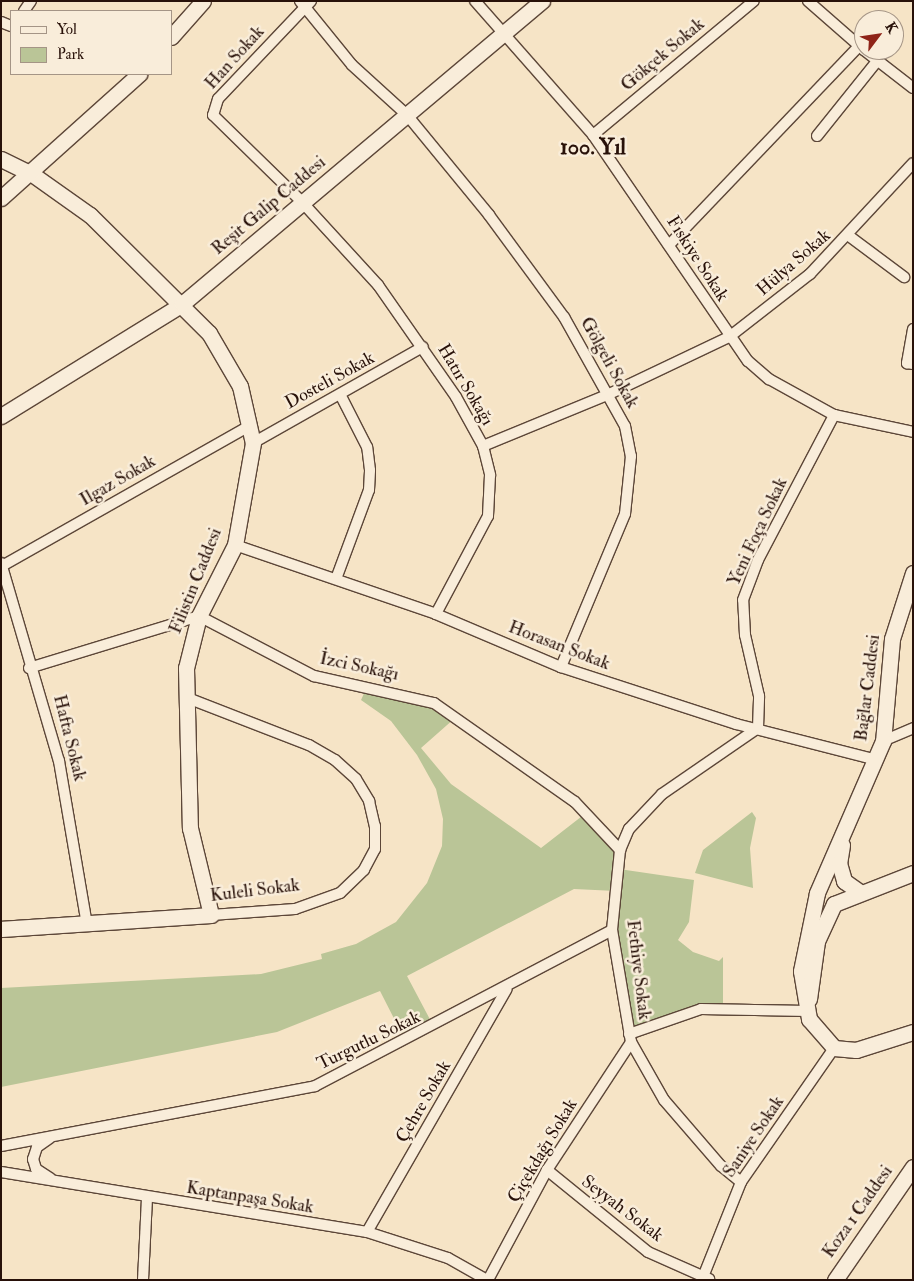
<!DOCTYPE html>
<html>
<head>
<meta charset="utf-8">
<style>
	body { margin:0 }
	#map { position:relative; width:914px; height:1281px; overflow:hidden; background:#f6e4c6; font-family:"IM FELL Double Pica",serif }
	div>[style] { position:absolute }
	.green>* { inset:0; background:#bac597 }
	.roads { filter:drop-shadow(1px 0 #5c4638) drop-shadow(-1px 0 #5c4638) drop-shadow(0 1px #5c4638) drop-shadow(0 -1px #5c4638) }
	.street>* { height:10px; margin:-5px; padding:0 5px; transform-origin:5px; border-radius:5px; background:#f9edda }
	.secondary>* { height:15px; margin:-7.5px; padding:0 7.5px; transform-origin:7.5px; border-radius:7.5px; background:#f9edda }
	span { translate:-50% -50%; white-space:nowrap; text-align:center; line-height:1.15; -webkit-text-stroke:5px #f9edda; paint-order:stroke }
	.street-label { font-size:18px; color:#281109 }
	.district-label { font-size:22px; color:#281109; font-weight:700 }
	.frame { position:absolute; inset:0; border:2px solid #281109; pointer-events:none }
	.legend { position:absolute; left:10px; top:10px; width:162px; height:65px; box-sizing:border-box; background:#f9edda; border:1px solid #a59586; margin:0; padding:6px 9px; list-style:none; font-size:15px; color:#281109 }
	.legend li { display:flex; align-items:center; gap:10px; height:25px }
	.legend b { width:25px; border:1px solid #a59586 }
	.north { position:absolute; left:854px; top:10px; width:50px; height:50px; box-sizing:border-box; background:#f9edda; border:1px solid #a59586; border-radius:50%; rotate:59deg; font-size:14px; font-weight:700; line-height:20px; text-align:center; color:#281109 }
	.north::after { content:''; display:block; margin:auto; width:18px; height:22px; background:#8f2418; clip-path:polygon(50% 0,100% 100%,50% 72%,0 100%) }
</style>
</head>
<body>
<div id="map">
	<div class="green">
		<i style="clip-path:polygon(367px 687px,404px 694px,455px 718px,421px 748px,451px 784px,541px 848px,586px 813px,620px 850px,619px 869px,694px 880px,689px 922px,678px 940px,693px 952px,719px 961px,723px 957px,723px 1009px,701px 1009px,629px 1034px,612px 930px,616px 891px,574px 889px,407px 976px,434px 1027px,406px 1042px,380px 991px,277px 1032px,1px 1087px,1px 988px,261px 974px,322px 959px,321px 954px,356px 944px,396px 922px,427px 883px,442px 846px,443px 819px,436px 789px,417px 755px,391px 721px,361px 700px)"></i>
		<i style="clip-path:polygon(752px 812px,756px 818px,750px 848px,753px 888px,695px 873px,703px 850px)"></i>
	</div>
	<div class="roads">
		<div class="street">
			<i style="left:300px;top:1px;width:82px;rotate:50.9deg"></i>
			<i style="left:352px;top:65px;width:74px;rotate:42.3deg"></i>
			<i style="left:407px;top:115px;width:129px;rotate:50.6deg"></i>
			<i style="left:489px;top:215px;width:127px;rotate:53.7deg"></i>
			<i style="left:564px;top:317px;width:125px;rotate:60.8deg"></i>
			<i style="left:625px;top:426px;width:31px;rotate:79deg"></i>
			<i style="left:631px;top:456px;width:58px;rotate:95.9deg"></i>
			<i style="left:625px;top:514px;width:166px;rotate:112.7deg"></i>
			<i style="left:311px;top:1px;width:135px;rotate:133.5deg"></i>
			<i style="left:218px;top:99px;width:17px;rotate:107deg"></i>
			<i style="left:213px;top:115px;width:124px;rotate:44.3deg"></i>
			<i style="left:302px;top:202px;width:113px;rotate:47.5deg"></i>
			<i style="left:378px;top:285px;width:136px;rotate:55.1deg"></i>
			<i style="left:456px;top:397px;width:56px;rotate:61.1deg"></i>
			<i style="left:483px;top:446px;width:30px;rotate:76deg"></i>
			<i style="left:490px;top:475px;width:41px;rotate:92.8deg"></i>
			<i style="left:488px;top:516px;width:111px;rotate:118deg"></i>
			<i style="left:475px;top:1px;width:179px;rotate:48.6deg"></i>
			<i style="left:593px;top:135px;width:274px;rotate:55.6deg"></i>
			<i style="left:748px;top:361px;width:28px;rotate:41deg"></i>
			<i style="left:769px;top:379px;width:74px;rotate:29deg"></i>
			<i style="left:834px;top:415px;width:81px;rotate:12.1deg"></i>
			<i style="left:808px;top:1px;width:74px;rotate:41.2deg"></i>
			<i style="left:24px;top:11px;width:12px;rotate:-55deg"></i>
			<i style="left:1px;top:22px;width:11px;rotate:22deg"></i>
			<i style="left:864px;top:50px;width:62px;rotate:37.8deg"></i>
			<i style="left:593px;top:135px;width:209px;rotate:-39.8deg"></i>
			<i style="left:817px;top:136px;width:96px;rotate:-51.3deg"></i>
			<i style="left:849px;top:236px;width:69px;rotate:36.7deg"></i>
			<i style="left:669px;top:245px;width:275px;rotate:-46.3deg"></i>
			<i style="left:913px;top:329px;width:35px;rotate:100deg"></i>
			<i style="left:907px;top:363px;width:6px;rotate:9deg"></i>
			<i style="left:253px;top:443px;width:195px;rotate:-29.5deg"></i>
			<i style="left:483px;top:446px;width:136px;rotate:-22.4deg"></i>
			<i style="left:609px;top:394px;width:133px;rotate:-25.4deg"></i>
			<i style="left:729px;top:337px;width:103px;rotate:-37.9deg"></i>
			<i style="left:810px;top:274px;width:151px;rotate:-47.1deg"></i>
			<i style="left:235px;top:545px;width:213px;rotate:18.9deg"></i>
			<i style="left:436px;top:614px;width:136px;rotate:23deg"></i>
			<i style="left:561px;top:667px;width:184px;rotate:18deg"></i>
			<i style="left:736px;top:724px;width:146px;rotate:14.3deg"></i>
			<i style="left:1px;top:563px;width:206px;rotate:73.7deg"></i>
			<i style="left:59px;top:761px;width:165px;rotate:80.3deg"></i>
			<i style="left:2px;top:566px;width:286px;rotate:-29.5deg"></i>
			<i style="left:336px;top:579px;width:95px;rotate:-69.7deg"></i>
			<i style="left:369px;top:490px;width:20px;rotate:-87deg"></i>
			<i style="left:370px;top:470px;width:23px;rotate:-97deg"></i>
			<i style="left:367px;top:447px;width:59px;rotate:-117deg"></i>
			<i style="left:29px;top:668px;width:178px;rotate:-17deg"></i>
			<i style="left:199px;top:616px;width:130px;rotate:27.6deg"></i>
			<i style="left:314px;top:676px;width:123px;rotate:12.7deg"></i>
			<i style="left:434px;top:703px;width:172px;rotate:35.1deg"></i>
			<i style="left:575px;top:802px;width:66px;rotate:46.8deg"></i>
			<i style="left:185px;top:697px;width:133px;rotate:21.2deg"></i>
			<i style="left:309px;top:745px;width:30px;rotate:30deg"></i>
			<i style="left:335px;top:760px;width:28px;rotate:42deg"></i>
			<i style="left:356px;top:779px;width:26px;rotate:59deg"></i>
			<i style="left:369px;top:801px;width:26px;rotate:77deg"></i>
			<i style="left:375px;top:826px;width:23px;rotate:90deg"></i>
			<i style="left:375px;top:849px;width:24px;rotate:118deg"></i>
			<i style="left:364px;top:870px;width:33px;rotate:136deg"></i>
			<i style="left:340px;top:893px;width:48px;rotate:160.4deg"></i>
			<i style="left:295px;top:909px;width:84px;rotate:175.9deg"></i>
			<i style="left:758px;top:728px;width:32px;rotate:-88deg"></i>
			<i style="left:759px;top:696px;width:63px;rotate:-102.9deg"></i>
			<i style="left:745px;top:635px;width:35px;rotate:-93deg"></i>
			<i style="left:743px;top:600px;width:43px;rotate:-69.4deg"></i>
			<i style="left:758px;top:560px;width:164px;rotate:-62.3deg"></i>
			<i style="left:883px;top:741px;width:33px;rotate:-23deg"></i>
			<i style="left:629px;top:1034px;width:76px;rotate:-19.1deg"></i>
			<i style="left:701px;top:1009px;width:107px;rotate:1.1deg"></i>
			<i style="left:50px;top:1138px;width:16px;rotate:145deg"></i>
			<i style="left:37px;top:1147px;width:13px;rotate:108deg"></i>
			<i style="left:33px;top:1159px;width:10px;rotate:73deg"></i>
			<i style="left:36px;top:1169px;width:17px;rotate:33deg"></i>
			<i style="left:1px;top:1146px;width:320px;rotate:-10.8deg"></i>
			<i style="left:315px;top:1086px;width:335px;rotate:-27.7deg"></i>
			<i style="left:547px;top:1170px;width:130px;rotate:39.1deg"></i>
			<i style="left:648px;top:1252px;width:67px;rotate:23.9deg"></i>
			<i style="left:1px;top:1172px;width:371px;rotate:9.3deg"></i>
			<i style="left:367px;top:1232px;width:85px;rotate:17.8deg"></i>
			<i style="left:448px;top:1258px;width:45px;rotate:29.4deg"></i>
			<i style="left:741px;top:1182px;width:26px;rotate:-141deg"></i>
			<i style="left:721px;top:1166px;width:87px;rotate:-130.8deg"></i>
			<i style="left:664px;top:1100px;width:67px;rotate:-119.6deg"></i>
			<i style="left:631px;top:1042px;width:114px;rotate:-99.6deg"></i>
			<i style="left:612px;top:930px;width:80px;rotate:-84.3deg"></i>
			<i style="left:620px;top:850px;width:23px;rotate:-67deg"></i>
			<i style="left:629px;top:829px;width:48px;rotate:-46.7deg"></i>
			<i style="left:662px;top:794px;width:116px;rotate:-34.5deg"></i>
			<i style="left:367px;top:1232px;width:280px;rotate:-60.1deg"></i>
			<i style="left:703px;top:1277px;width:102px;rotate:-68.2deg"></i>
			<i style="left:741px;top:1182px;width:163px;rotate:-55.2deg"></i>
			<i style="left:143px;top:1280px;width:83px;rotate:-87.2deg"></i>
			<i style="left:488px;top:1280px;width:125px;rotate:-61.8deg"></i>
			<i style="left:547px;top:1170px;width:153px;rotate:-56.7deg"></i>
		</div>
		<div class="secondary">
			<i style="left:171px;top:37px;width:48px;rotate:-48.4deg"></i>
			<i style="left:1px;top:159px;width:34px;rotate:26deg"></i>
			<i style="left:32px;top:174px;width:71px;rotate:35.3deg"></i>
			<i style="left:90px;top:215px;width:168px;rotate:44.8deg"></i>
			<i style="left:209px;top:333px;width:61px;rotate:59.7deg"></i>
			<i style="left:240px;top:386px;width:58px;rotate:77.2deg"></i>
			<i style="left:253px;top:443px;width:104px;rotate:100deg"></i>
			<i style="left:235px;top:545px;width:80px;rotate:116.9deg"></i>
			<i style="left:199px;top:616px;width:54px;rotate:104deg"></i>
			<i style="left:186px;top:668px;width:160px;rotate:88.6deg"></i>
			<i style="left:190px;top:828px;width:89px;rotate:76.4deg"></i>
			<i style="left:211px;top:915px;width:210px;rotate:176.2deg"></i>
			<i style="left:1px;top:198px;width:186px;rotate:-41.9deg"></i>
			<i style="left:1px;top:416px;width:213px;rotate:-31.7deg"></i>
			<i style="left:182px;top:304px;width:471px;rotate:-40.1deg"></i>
			<i style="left:913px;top:573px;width:69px;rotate:107.7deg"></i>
			<i style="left:892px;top:639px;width:102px;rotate:95deg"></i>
			<i style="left:883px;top:741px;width:166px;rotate:113.5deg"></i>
			<i style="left:817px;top:893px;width:80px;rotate:101.6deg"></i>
			<i style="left:801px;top:971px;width:49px;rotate:80.5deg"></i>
			<i style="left:809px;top:1019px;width:38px;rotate:49deg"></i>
			<i style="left:834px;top:1048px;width:22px;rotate:5deg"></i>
			<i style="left:856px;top:1050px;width:60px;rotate:-17.5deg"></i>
			<i style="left:842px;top:845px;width:18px;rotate:99deg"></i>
			<i style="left:839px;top:863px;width:19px;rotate:74deg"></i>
			<i style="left:844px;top:881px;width:19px;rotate:35deg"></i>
			<i style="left:809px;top:999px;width:59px;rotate:-82.1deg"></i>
			<i style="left:817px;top:941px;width:41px;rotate:-65.3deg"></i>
			<i style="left:834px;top:904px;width:85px;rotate:-21.4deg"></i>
			<i style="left:835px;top:1280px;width:137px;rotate:-55.4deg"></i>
		</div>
	</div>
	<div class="street-label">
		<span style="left:663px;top:55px;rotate:-40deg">Gökçek Sokak</span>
		<span style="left:235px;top:58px;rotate:-48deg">Han Sokak</span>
		<span style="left:269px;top:206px;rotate:-40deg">Reşit Galip Caddesi</span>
		<span style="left:697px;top:259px;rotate:57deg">Fıskiye Sokak</span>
		<span style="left:794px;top:263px;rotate:-41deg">Hülya Sokak</span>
		<span style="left:609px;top:363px;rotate:61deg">Gölgeli Sokak</span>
		<span style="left:330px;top:381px;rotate:-29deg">Dosteli Sokak</span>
		<span style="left:465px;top:385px;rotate:59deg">Hatır Sokağı</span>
		<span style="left:118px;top:481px;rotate:-30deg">Ilgaz Sokak</span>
		<span style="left:758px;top:532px;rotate:-65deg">Yeni Foça Sokak</span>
		<span style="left:196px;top:581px;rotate:-68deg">Filistin Caddesi</span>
		<span style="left:559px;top:646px;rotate:21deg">Horasan Sokak</span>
		<span style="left:359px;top:667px;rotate:12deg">İzci Sokağı</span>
		<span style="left:868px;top:688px;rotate:-83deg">Bağlar Caddesi</span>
		<span style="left:69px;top:738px;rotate:76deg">Hafta Sokak</span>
		<span style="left:255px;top:891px;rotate:-7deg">Kuleli Sokak</span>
		<span style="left:638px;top:970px;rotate:83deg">Fethiye Sokak</span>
		<span style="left:369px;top:1041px;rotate:-26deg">Turgutlu Sokak</span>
		<span style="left:424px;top:1102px;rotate:-60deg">Çehre Sokak</span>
		<span style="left:754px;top:1137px;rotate:-56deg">Saniye Sokak</span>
		<span style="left:543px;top:1151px;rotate:-59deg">Çiçekdağı Sokak</span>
		<span style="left:250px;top:1198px;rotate:9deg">Kaptanpaşa Sokak</span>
		<span style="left:622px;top:1209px;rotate:37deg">Seyyah Sokak</span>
		<span style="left:858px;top:1212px;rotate:-55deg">Koza 1 Caddesi</span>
	</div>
	<div class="district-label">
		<span style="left:593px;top:148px">100. Yıl</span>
	</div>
	<div class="frame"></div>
	<ul class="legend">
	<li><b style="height:6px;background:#f9edda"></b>Yol</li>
	<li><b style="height:14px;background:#bac597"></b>Park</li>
	</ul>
	<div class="north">K</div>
</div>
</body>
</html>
